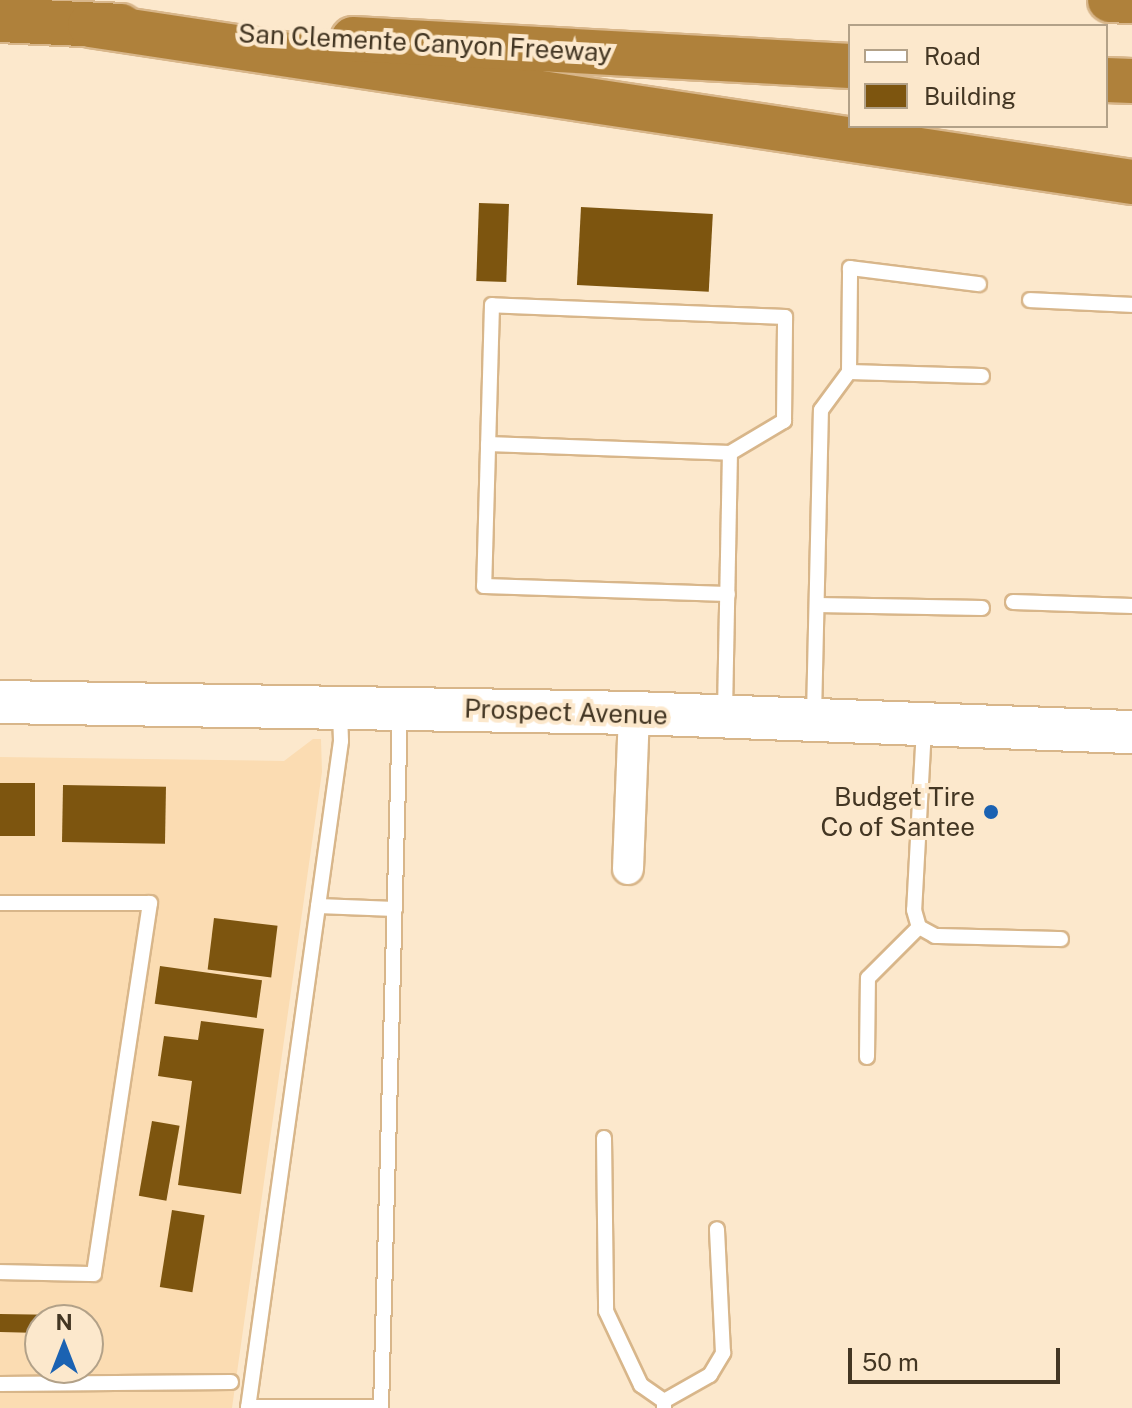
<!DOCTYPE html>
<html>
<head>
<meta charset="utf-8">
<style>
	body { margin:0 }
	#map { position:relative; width:1132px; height:1408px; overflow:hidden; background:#fce8cc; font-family:"Public Sans",sans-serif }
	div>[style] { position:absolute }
	.built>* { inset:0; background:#fbdcb2 }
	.building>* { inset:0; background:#7d550f; transform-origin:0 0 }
	.roads { filter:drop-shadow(2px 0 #d8b68a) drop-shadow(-2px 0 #d8b68a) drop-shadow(0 2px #d8b68a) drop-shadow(0 -2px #d8b68a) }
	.lane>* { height:14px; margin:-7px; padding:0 7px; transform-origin:7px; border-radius:7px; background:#fff }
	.street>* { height:30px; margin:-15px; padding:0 15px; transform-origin:15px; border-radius:15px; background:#fff }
	.secondary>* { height:42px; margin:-21px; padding:0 21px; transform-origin:21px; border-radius:21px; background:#fff }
	.highway>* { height:44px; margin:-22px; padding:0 22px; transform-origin:22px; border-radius:22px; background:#af813b }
	.dots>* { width:22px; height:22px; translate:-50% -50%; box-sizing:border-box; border:4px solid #fce8cc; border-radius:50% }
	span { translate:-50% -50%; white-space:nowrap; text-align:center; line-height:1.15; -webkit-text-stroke:8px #fce8cc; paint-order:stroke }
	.street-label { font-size:26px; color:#433623 }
	.poi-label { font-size:26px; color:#433623 }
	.right { translate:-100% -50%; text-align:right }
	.legend { position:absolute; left:848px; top:24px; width:260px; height:104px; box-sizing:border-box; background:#fce8cc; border:2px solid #b2a188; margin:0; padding:10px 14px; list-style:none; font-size:24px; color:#433623 }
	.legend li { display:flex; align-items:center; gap:16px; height:40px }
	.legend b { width:40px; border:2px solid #b2a188 }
	.north { position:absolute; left:24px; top:1304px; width:80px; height:80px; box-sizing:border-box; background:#fce8cc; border:2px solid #b2a188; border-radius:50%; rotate:0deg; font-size:22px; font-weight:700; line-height:32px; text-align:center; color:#433623 }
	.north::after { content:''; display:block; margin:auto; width:28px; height:36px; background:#1b62b2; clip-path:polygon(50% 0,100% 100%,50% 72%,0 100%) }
	.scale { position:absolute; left:848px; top:1348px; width:212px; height:36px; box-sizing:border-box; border:4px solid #433623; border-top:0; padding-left:10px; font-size:24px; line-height:28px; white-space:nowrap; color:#433623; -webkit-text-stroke:6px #fce8cc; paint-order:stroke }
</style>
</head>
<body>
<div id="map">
	<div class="built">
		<i style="clip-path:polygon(evenodd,313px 739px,321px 739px,322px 772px,232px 1408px,0 1408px,0 757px,284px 761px,313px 739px,40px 1320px,88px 1320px,88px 1368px,40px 1368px,40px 1320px)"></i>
	</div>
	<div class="building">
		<i style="left:479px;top:203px;width:30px;height:78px;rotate:2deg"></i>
		<i style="left:581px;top:207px;width:132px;height:78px;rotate:3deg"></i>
		<i style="left:0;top:783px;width:35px;height:53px"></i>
		<i style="left:63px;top:785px;width:103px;height:57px;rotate:1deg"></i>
		<i style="left:214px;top:918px;width:64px;height:52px;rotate:7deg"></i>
		<i style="left:160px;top:966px;width:103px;height:38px;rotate:8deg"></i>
		<i style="clip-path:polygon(201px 1021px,264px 1029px,241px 1194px,178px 1185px,192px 1081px,158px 1076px,164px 1036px,198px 1040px)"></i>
		<i style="left:152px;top:1121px;width:28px;height:76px;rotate:10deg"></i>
		<i style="left:172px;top:1210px;width:33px;height:78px;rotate:9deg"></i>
		<i style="clip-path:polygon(0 1314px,64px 1315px,63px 1320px,40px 1320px,40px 1333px,0 1332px)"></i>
	</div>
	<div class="roads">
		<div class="lane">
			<i style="left:1030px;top:300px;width:102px;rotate:2.8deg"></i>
			<i style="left:849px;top:372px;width:133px;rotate:1.7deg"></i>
			<i style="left:488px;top:444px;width:242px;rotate:2.1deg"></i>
			<i style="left:1013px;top:602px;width:119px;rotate:1.9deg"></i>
			<i style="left:817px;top:605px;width:165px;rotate:1deg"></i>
			<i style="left:725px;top:712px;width:259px;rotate:-88.9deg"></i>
			<i style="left:730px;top:453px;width:63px;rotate:-30.7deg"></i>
			<i style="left:784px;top:421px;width:104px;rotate:-89.4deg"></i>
			<i style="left:785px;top:317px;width:293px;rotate:-177.7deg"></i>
			<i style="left:492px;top:305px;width:281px;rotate:91.6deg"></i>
			<i style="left:484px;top:586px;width:244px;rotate:1.9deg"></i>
			<i style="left:814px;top:716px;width:306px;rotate:-88.7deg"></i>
			<i style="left:821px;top:410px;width:47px;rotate:-53.6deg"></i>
			<i style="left:849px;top:372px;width:104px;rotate:-89.4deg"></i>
			<i style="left:850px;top:268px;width:130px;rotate:7.1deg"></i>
			<i style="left:924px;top:728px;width:182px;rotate:93.1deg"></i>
			<i style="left:914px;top:910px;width:18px;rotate:74deg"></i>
			<i style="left:919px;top:927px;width:18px;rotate:29deg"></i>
			<i style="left:935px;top:936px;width:126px;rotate:1.4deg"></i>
			<i style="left:0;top:903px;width:150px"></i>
			<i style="left:150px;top:903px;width:375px;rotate:98.6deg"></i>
			<i style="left:94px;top:1274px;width:94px;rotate:-178.8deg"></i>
			<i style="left:318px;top:906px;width:77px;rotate:2.2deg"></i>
			<i style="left:867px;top:1057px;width:79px;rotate:-89.3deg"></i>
			<i style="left:868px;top:978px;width:72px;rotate:-45deg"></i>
			<i style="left:604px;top:1138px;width:173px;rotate:89.3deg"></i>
			<i style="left:606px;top:1311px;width:82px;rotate:64.7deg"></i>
			<i style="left:641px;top:1385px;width:28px;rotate:35deg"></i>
			<i style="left:664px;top:1401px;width:7px;rotate:90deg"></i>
			<i style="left:0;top:1384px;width:231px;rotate:-0.5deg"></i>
			<i style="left:664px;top:1401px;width:53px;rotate:-29.5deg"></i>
			<i style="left:710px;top:1375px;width:26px;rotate:-59deg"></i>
			<i style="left:723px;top:1353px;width:124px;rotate:-92.8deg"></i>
			<i style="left:248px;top:1407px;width:133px"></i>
			<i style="left:248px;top:1408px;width:673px;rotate:-82.06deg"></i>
			<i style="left:341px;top:741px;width:30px;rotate:-92deg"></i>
			<i style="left:381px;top:1408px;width:696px;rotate:-88.44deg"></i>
		</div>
		<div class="street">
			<i style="left:628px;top:869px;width:156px;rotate:-87.8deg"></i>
		</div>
		<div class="secondary">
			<i style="left:0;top:702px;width:634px;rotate:0.99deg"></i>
			<i style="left:634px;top:713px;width:498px;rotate:2.2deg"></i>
		</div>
		<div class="highway">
			<i style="left:1110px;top:0;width:22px;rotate:3deg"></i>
			<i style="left:0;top:20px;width:121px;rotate:2.8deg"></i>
			<i style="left:90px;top:25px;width:1054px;rotate:8.57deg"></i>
			<i style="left:353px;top:39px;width:498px;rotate:3.1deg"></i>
			<i style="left:1106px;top:80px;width:26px;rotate:2deg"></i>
		</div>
	</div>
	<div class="dots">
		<i style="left:991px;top:812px;background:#1b62b2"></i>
	</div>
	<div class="street-label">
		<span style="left:425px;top:43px;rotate:3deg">San Clemente Canyon Freeway</span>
		<span style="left:566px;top:712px;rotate:2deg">Prospect Avenue</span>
	</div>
	<div class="poi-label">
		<span class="right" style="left:975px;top:812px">Budget Tire<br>Co of Santee</span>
	</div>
	<ul class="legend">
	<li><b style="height:10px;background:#fff"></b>Road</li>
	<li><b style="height:22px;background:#7d550f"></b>Building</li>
	</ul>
	<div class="north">N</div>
	<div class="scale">50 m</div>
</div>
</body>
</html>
